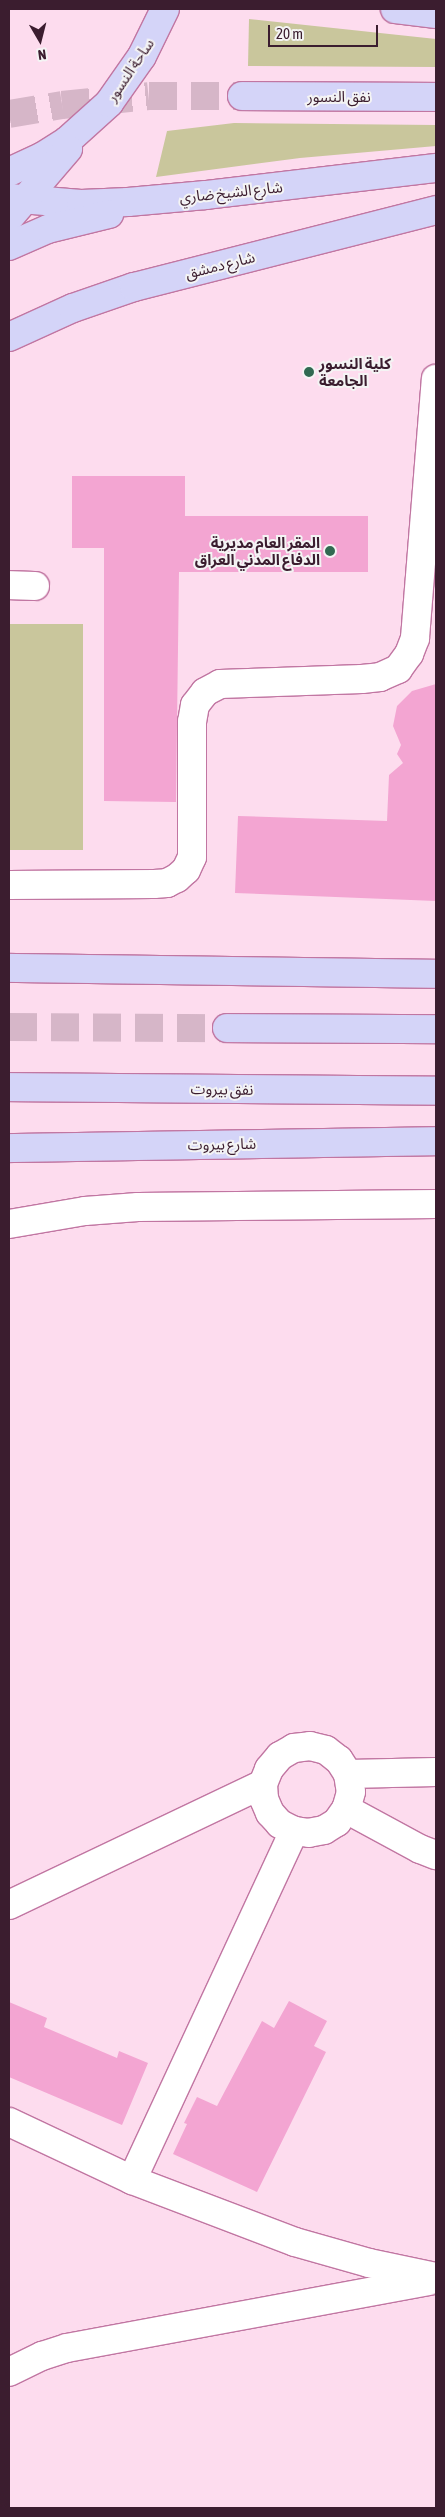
<!DOCTYPE html>
<html>
<head>
<meta charset="utf-8">
<style>
	body { margin:0 }
	#map { position:relative; width:445px; height:2517px; overflow:hidden; background:#fddcee; font-family:"Asap Condensed","Noto Sans Arabic",sans-serif }
	div>[style] { position:absolute }
	.green>* { inset:0; background:#c9c69c; transform-origin:0 0 }
	.building>* { inset:0; background:#f3a5d2 }
	.major-tunnel>* { height:28px; margin-top:-14px; transform-origin:0; background:repeating-linear-gradient(90deg,#d6b6c8 0 28px,transparent 0 42px) }
	.roads { filter:drop-shadow(1px 0 #c176a2) drop-shadow(-1px 0 #c176a2) drop-shadow(0 1px #c176a2) drop-shadow(0 -1px #c176a2) }
	.minor>* { height:28px; margin:-14px; padding:0 14px; transform-origin:14px; border-radius:14px; background:#fff }
	.major>* { height:28px; margin:-14px; padding:0 14px; transform-origin:14px; border-radius:14px; background:#d4d4f8 }
	.dots>* { width:14px; height:14px; translate:-50% -50%; box-sizing:border-box; border:2px solid #f4f4f4; border-radius:50% }
	span { translate:-50% -50%; white-space:nowrap; text-align:center; line-height:1.15; -webkit-text-stroke:4px #f4f4f4; paint-order:stroke }
	.street-label { font-size:15px; color:#3b1d2f }
	.poi-label { font-size:15px; color:#3b1d2f; font-weight:700 }
	.left { translate:0 -50%; text-align:left }
	.right { translate:-100% -50%; text-align:right }
	.frame { position:absolute; inset:0; border:10px solid #3b1d2f; pointer-events:none }
	.north { position:absolute; left:15px; top:15px; width:50px; height:50px; -webkit-text-stroke:4px #f4f4f4; paint-order:stroke; rotate:172deg; font-size:14px; font-weight:700; line-height:20px; text-align:center; color:#3b1d2f }
	.north::after { content:''; display:block; margin:auto; width:18px; height:22px; background:#3b1d2f; clip-path:polygon(50% 0,100% 100%,50% 72%,0 100%) }
	.scale { position:absolute; left:268px; top:25px; width:110px; height:22px; box-sizing:border-box; border:2px solid #3b1d2f; border-top:0; padding-left:6px; font-size:15px; line-height:18px; white-space:nowrap; color:#3b1d2f; -webkit-text-stroke:4px #f4f4f4; paint-order:stroke }
</style>
</head>
<body>
<div id="map">
	<div class="green">
		<i style="clip-path:polygon(249px 19px,436px 39px,436px 67px,248px 66px)"></i>
		<i style="clip-path:polygon(234px 123px,436px 125px,436px 146px,300px 158px,156px 177px,167px 131px)"></i>
		<i style="left:9px;top:624px;width:74px;height:226px"></i>
	</div>
	<div class="building">
		<i style="clip-path:polygon(72px 476px,185px 476px,185px 516px,368px 516px,368px 572px,179px 572px,176px 802px,104px 801px,104px 548px,72px 548px)"></i>
		<i style="clip-path:polygon(436px 684px,436px 901px,235px 893px,238px 816px,387px 821px,389px 775px,403px 763px,397px 754px,401px 745px,393px 726px,397px 706px,412px 691px)"></i>
		<i style="clip-path:polygon(289px 2001px,327px 2021px,314px 2046px,326px 2052px,257px 2192px,173px 2154px,187px 2124px,184px 2123px,197px 2097px,217px 2106px,262px 2021px,274px 2028px)"></i>
		<i style="clip-path:polygon(9px 2002px,47px 2018px,44px 2027px,117px 2058px,119px 2051px,148px 2063px,122px 2125px,9px 2077px)"></i>
	</div>
	<div class="major-tunnel">
		<i style="left:9px;top:114px;width:54px;rotate:-9.6deg"></i>
		<i style="left:62px;top:105px;width:87px;rotate:-5.9deg"></i>
		<i style="left:149px;top:96px;width:93px"></i>
		<i style="left:9px;top:1027px;width:218px;rotate:0.3deg"></i>
	</div>
	<div class="roads">
		<div class="minor">
			<i style="left:9px;top:585px;width:26px;rotate:2deg"></i>
			<i style="left:9px;top:885px;width:145px;rotate:-0.4deg"></i>
			<i style="left:154px;top:884px;width:13px;rotate:-4deg"></i>
			<i style="left:167px;top:883px;width:11px;rotate:-27deg"></i>
			<i style="left:177px;top:878px;width:12px;rotate:-42deg"></i>
			<i style="left:186px;top:870px;width:14px;rotate:-65deg"></i>
			<i style="left:192px;top:857px;width:135px;rotate:-90deg"></i>
			<i style="left:192px;top:722px;width:17px;rotate:-80deg"></i>
			<i style="left:195px;top:705px;width:16px;rotate:-52deg"></i>
			<i style="left:205px;top:692px;width:17px;rotate:-28deg"></i>
			<i style="left:220px;top:684px;width:142px;rotate:-2deg"></i>
			<i style="left:362px;top:679px;width:18px;rotate:-6deg"></i>
			<i style="left:380px;top:677px;width:20px;rotate:-24deg"></i>
			<i style="left:398px;top:669px;width:19px;rotate:-54deg"></i>
			<i style="left:409px;top:654px;width:17px;rotate:-69deg"></i>
			<i style="left:415px;top:638px;width:260px;rotate:-85.4deg"></i>
			<i style="left:9px;top:1224px;width:77px;rotate:-9.7deg"></i>
			<i style="left:85px;top:1211px;width:53px;rotate:-4.3deg"></i>
			<i style="left:138px;top:1207px;width:298px;rotate:-0.6deg"></i>
			<i style="left:348px;top:1774px;width:88px;rotate:-1.3deg"></i>
			<i style="left:346px;top:1809px;width:84px;rotate:28.4deg"></i>
			<i style="left:420px;top:1849px;width:17px;rotate:21deg"></i>
			<i style="left:9px;top:1905px;width:281px;rotate:-25.5deg"></i>
			<i style="left:263px;top:1784px;width:16px;rotate:-68deg"></i>
			<i style="left:269px;top:1769px;width:17px;rotate:-50deg"></i>
			<i style="left:280px;top:1756px;width:16px;rotate:-30deg"></i>
			<i style="left:294px;top:1748px;width:16px;rotate:-7deg"></i>
			<i style="left:310px;top:1746px;width:16px;rotate:14deg"></i>
			<i style="left:326px;top:1750px;width:16px;rotate:38deg"></i>
			<i style="left:339px;top:1760px;width:17px;rotate:57deg"></i>
			<i style="left:348px;top:1774px;width:18px;rotate:81deg"></i>
			<i style="left:351px;top:1792px;width:18px;rotate:106deg"></i>
			<i style="left:346px;top:1809px;width:16px;rotate:125deg"></i>
			<i style="left:337px;top:1822px;width:15px;rotate:148deg"></i>
			<i style="left:324px;top:1830px;width:15px;rotate:169deg"></i>
			<i style="left:309px;top:1833px;width:15px;rotate:-172deg"></i>
			<i style="left:294px;top:1831px;width:16px;rotate:-153deg"></i>
			<i style="left:280px;top:1824px;width:15px;rotate:-132deg"></i>
			<i style="left:270px;top:1813px;width:15px;rotate:-113deg"></i>
			<i style="left:264px;top:1799px;width:15px;rotate:-94deg"></i>
			<i style="left:9px;top:2122px;width:136px;rotate:25.2deg"></i>
			<i style="left:132px;top:2180px;width:174px;rotate:20.8deg"></i>
			<i style="left:295px;top:2242px;width:77px;rotate:15.8deg"></i>
			<i style="left:369px;top:2263px;width:68px;rotate:11.8deg"></i>
			<i style="left:132px;top:2180px;width:385px;rotate:-65.1deg"></i>
			<i style="left:9px;top:2372px;width:37px;rotate:-26deg"></i>
			<i style="left:42px;top:2356px;width:26px;rotate:-18deg"></i>
			<i style="left:67px;top:2348px;width:368px;rotate:-10.5deg"></i>
		</div>
		<div class="major">
			<i style="left:395px;top:9px;width:41px;rotate:7deg"></i>
			<i style="left:242px;top:96px;width:194px;rotate:0.3deg"></i>
			<i style="left:9px;top:172px;width:38px;rotate:-25deg"></i>
			<i style="left:43px;top:156px;width:28px;rotate:-32deg"></i>
			<i style="left:67px;top:141px;width:57px;rotate:-42.1deg"></i>
			<i style="left:109px;top:103px;width:57px;rotate:-54.9deg"></i>
			<i style="left:142px;top:56px;width:52px;rotate:-63.9deg"></i>
			<i style="left:9px;top:198px;width:72px;rotate:4.8deg"></i>
			<i style="left:81px;top:204px;width:47px;rotate:-2.4deg"></i>
			<i style="left:128px;top:202px;width:78px;rotate:-5.1deg"></i>
			<i style="left:206px;top:195px;width:232px;rotate:-6.7deg"></i>
			<i style="left:9px;top:218px;width:91px;rotate:-49.5deg"></i>
			<i style="left:9px;top:246px;width:43px;rotate:-23.6deg"></i>
			<i style="left:48px;top:229px;width:63px;rotate:-13.8deg"></i>
			<i style="left:9px;top:337px;width:70px;rotate:-24.4deg"></i>
			<i style="left:73px;top:308px;width:65px;rotate:-19deg"></i>
			<i style="left:134px;top:287px;width:312px;rotate:-14.3deg"></i>
			<i style="left:9px;top:968px;width:427px;rotate:0.8deg"></i>
			<i style="left:227px;top:1028px;width:209px;rotate:0.3deg"></i>
			<i style="left:9px;top:1087px;width:427px;rotate:0.5deg"></i>
			<i style="left:9px;top:1148px;width:427px;rotate:-0.9deg"></i>
		</div>
	</div>
	<div class="dots">
		<i style="left:309px;top:372px;background:#306951"></i>
		<i style="left:330px;top:551px;background:#306951"></i>
	</div>
	<div class="street-label">
		<span style="left:130px;top:70px;rotate:-56deg">ساحة النسور</span>
		<span style="left:339px;top:97px">نفق النسور</span>
		<span style="left:231px;top:192px;rotate:-6deg">شارع الشيخ ضاري</span>
		<span style="left:220px;top:265px;rotate:-14deg">شارع دمشق</span>
		<span style="left:222px;top:1089px;rotate:1deg">نفق بيروت</span>
		<span style="left:222px;top:1144px;rotate:-1deg">شارع بيروت</span>
	</div>
	<div class="poi-label">
		<span class="left" style="left:319px;top:372px">كلية النسور<br>الجامعة</span>
		<span class="right" style="left:320px;top:551px">المقر العام مديرية<br>الدفاع المدني العراق</span>
	</div>
	<div class="frame"></div>
	<div class="north">N</div>
	<div class="scale">20 m</div>
</div>
</body>
</html>
